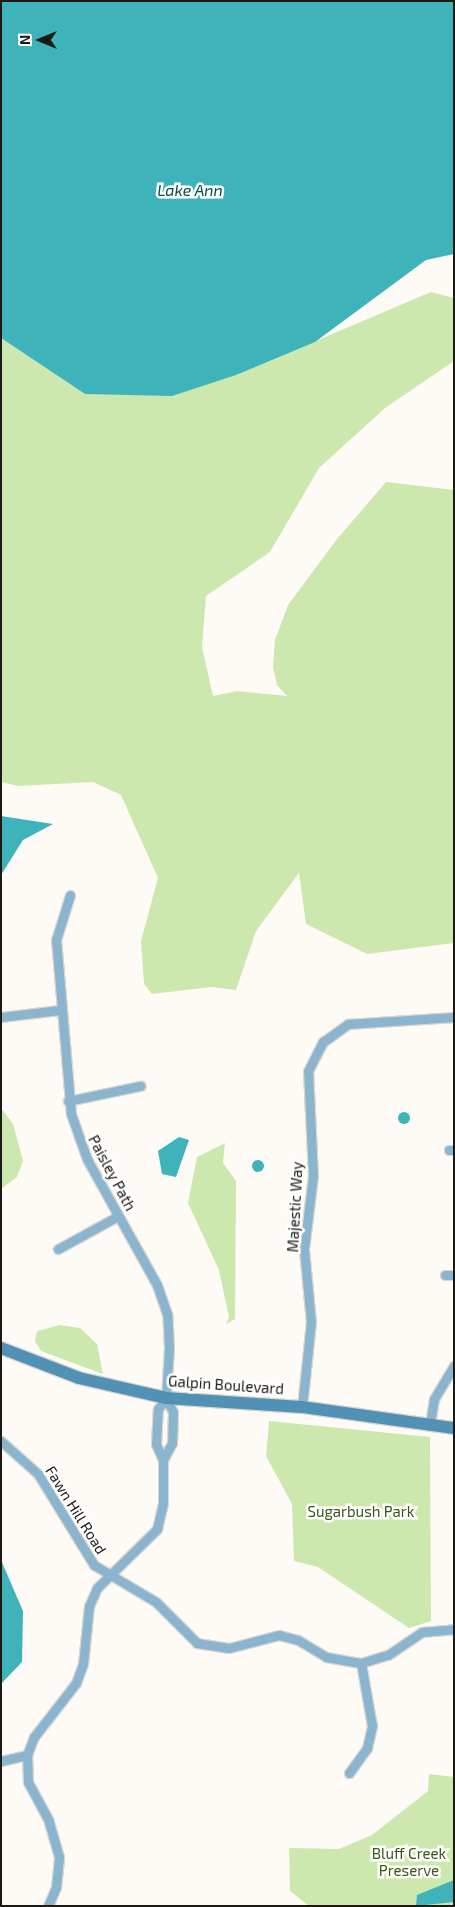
<!DOCTYPE html>
<html>
<head>
<meta charset="utf-8">
<style>
	body { margin:0 }
	#map { position:relative; width:455px; height:1907px; overflow:hidden; background:#fefbf6; font-family:"Exo 2",sans-serif }
	div>[style] { position:absolute }
	.green>* { inset:0; background:#cce8ae }
	.water>* { inset:0; background:#3fb3ba }
	.round { border-radius:50% }
	.roads { filter:drop-shadow(1px 0 #dad7d2) drop-shadow(-1px 0 #dad7d2) drop-shadow(0 1px #dad7d2) drop-shadow(0 -1px #dad7d2) }
	.street>* { height:9px; margin:-4.5px; padding:0 4.5px; transform-origin:4.5px; border-radius:4.5px; background:#8bb5ce }
	.secondary>* { height:12px; margin:-6px; padding:0 6px; transform-origin:6px; border-radius:6px; background:#5191b6 }
	span { translate:-50% -50%; white-space:nowrap; text-align:center; line-height:1.15; -webkit-text-stroke:5px #fff; paint-order:stroke }
	.street-label { font-size:15px; color:#1c1a15 }
	.park-label { font-size:15px; color:#3c5616 }
	.water-label { font-size:16px; color:#064d51; font-style:italic }
	.frame { position:absolute; inset:0; border:2px solid #1c1a15; pointer-events:none }
	.north { position:absolute; left:15px; top:15px; width:50px; height:50px; -webkit-text-stroke:4px #fff; paint-order:stroke; rotate:270deg; font-size:14px; font-weight:700; line-height:20px; text-align:center; color:#1c1a15 }
	.north::after { content:''; display:block; margin:auto; width:18px; height:22px; background:#1c1a15; clip-path:polygon(50% 0,100% 100%,50% 72%,0 100%) }
</style>
</head>
<body>
<div id="map">
	<div class="green">
		<i style="clip-path:polygon(431px 292px,454px 298px,454px 361px,385px 408px,319px 468px,270px 552px,206px 596px,202px 647px,213px 696px,237px 691px,287px 696px,277px 685px,273px 667px,275px 640px,288px 605px,337px 539px,386px 482px,454px 490px,454px 943px,367px 954px,306px 924px,299px 873px,256px 931px,236px 990px,211px 987px,152px 994px,144px 984px,141px 941px,158px 878px,121px 795px,93px 782px,18px 786px,1px 782px,1px 338px,85px 394px,236px 375px)"></i>
		<i style="clip-path:polygon(1px 1108px,13px 1124px,23px 1161px,17px 1177px,1px 1189px)"></i>
		<i style="clip-path:polygon(225px 1143px,223px 1163px,236px 1181px,235px 1319px,226px 1324px,229px 1317px,219px 1270px,188px 1203px,197px 1157px)"></i>
		<i style="clip-path:polygon(60px 1325px,80px 1328px,97px 1344px,103px 1374px,41px 1351px,35px 1341px,37px 1331px)"></i>
		<i style="clip-path:polygon(269px 1421px,430px 1437px,431px 1621px,409px 1628px,318px 1567px,294px 1561px,292px 1504px,266px 1456px)"></i>
		<i style="clip-path:polygon(429px 1774px,454px 1777px,454px 1906px,309px 1906px,290px 1891px,289px 1848px,339px 1849px,372px 1835px,428px 1791px)"></i>
	</div>
	<div class="water">
		<i style="clip-path:polygon(1px 1px,454px 1px,454px 254px,426px 260px,315px 342px,236px 375px,172px 396px,85px 394px,1px 338px)"></i>
		<i style="clip-path:polygon(1px 816px,53px 824px,23px 840px,1px 875px)"></i>
		<i class="round" style="left:398px;top:1112px;width:12px;height:12px"></i>
		<i style="clip-path:polygon(179px 1137px,189px 1140px,176px 1177px,162px 1174px,158px 1151px)"></i>
		<i class="round" style="left:252px;top:1160px;width:12px;height:12px"></i>
		<i style="clip-path:polygon(1px 1560px,23px 1611px,22px 1662px,1px 1684px)"></i>
		<i style="clip-path:polygon(454px 1880px,454px 1902px,416px 1906px,417px 1895px)"></i>
	</div>
	<div class="roads">
		<div class="street">
			<i style="left:1px;top:1017px;width:59px;rotate:-6.8deg"></i>
			<i style="left:68px;top:1101px;width:74px;rotate:-11.8deg"></i>
			<i style="left:449px;top:1150px;width:5px"></i>
			<i style="left:58px;top:1249px;width:68px;rotate:-28.8deg"></i>
			<i style="left:445px;top:1275px;width:9px"></i>
			<i style="left:302px;top:1407px;width:85px;rotate:-84deg"></i>
			<i style="left:311px;top:1322px;width:73px;rotate:-95.5deg"></i>
			<i style="left:304px;top:1249px;width:74px;rotate:-83deg"></i>
			<i style="left:313px;top:1176px;width:105px;rotate:-92.7deg"></i>
			<i style="left:308px;top:1071px;width:33px;rotate:-63deg"></i>
			<i style="left:323px;top:1042px;width:31px;rotate:-36deg"></i>
			<i style="left:348px;top:1024px;width:106px;rotate:-3.8deg"></i>
			<i style="left:430px;top:1424px;width:25px;rotate:-81deg"></i>
			<i style="left:434px;top:1399px;width:39px;rotate:-59deg"></i>
			<i style="left:1px;top:1441px;width:50px;rotate:41.7deg"></i>
			<i style="left:38px;top:1474px;width:107px;rotate:58.4deg"></i>
			<i style="left:94px;top:1565px;width:72px;rotate:30.8deg"></i>
			<i style="left:156px;top:1602px;width:58px;rotate:45deg"></i>
			<i style="left:197px;top:1643px;width:32px;rotate:9deg"></i>
			<i style="left:229px;top:1648px;width:52px;rotate:-14.6deg"></i>
			<i style="left:279px;top:1635px;width:20px;rotate:15deg"></i>
			<i style="left:298px;top:1640px;width:33px;rotate:31deg"></i>
			<i style="left:326px;top:1657px;width:36px;rotate:10deg"></i>
			<i style="left:361px;top:1663px;width:28px;rotate:-17deg"></i>
			<i style="left:388px;top:1655px;width:41px;rotate:-34.1deg"></i>
			<i style="left:422px;top:1632px;width:32px;rotate:-5deg"></i>
			<i style="left:163px;top:1460px;width:19px;rotate:-62deg"></i>
			<i style="left:172px;top:1443px;width:31px;rotate:-88deg"></i>
			<i style="left:173px;top:1412px;width:16px;rotate:-117deg"></i>
			<i style="left:1px;top:1761px;width:27px;rotate:-13deg"></i>
			<i style="left:349px;top:1773px;width:31px;rotate:-54deg"></i>
			<i style="left:367px;top:1748px;width:23px;rotate:-77deg"></i>
			<i style="left:372px;top:1726px;width:64px;rotate:-99.9deg"></i>
			<i style="left:48px;top:1906px;width:21px;rotate:-67deg"></i>
			<i style="left:56px;top:1887px;width:30px;rotate:-84deg"></i>
			<i style="left:59px;top:1857px;width:37px;rotate:-106deg"></i>
			<i style="left:49px;top:1821px;width:44px;rotate:-118.3deg"></i>
			<i style="left:28px;top:1782px;width:27px;rotate:-92deg"></i>
			<i style="left:27px;top:1755px;width:19px;rotate:-69deg"></i>
			<i style="left:34px;top:1737px;width:68px;rotate:-52.1deg"></i>
			<i style="left:76px;top:1683px;width:20px;rotate:-70deg"></i>
			<i style="left:83px;top:1664px;width:58px;rotate:-84.1deg"></i>
			<i style="left:89px;top:1606px;width:20px;rotate:-66deg"></i>
			<i style="left:97px;top:1588px;width:84px;rotate:-44.5deg"></i>
			<i style="left:157px;top:1529px;width:27px;rotate:-77deg"></i>
			<i style="left:163px;top:1503px;width:43px;rotate:-90deg"></i>
			<i style="left:163px;top:1460px;width:17px;rotate:-114deg"></i>
			<i style="left:156px;top:1444px;width:35px;rotate:-87deg"></i>
			<i style="left:158px;top:1409px;width:14px;rotate:-54deg"></i>
			<i style="left:166px;top:1398px;width:51px;rotate:-86.6deg"></i>
			<i style="left:169px;top:1347px;width:33px;rotate:-93deg"></i>
			<i style="left:167px;top:1314px;width:31px;rotate:-109deg"></i>
			<i style="left:157px;top:1285px;width:144px;rotate:-119.1deg"></i>
			<i style="left:87px;top:1159px;width:48px;rotate:-109.6deg"></i>
			<i style="left:71px;top:1114px;width:175px;rotate:-94.9deg"></i>
			<i style="left:56px;top:940px;width:47px;rotate:-72.7deg"></i>
		</div>
		<div class="secondary">
			<i style="left:1px;top:1348px;width:84px;rotate:21deg"></i>
			<i style="left:79px;top:1378px;width:89px;rotate:12.9deg"></i>
			<i style="left:166px;top:1398px;width:136px;rotate:3.8deg"></i>
			<i style="left:302px;top:1407px;width:153px;rotate:7.9deg"></i>
		</div>
	</div>
	<div class="street-label">
		<span style="left:112px;top:1173px;rotate:62deg">Paisley Path</span>
		<span style="left:295px;top:1207px;rotate:-87deg">Majestic Way</span>
		<span style="left:226px;top:1385px;rotate:4deg">Galpin Boulevard</span>
		<span style="left:76px;top:1510px;rotate:58deg">Fawn Hill Road</span>
	</div>
	<div class="park-label">
		<span style="left:361px;top:1512px">Sugarbush Park</span>
		<span style="left:409px;top:1862px">Bluff Creek<br>Preserve</span>
	</div>
	<div class="water-label">
		<span style="left:190px;top:190px">Lake Ann</span>
	</div>
	<div class="frame"></div>
	<div class="north">N</div>
</div>
</body>
</html>
